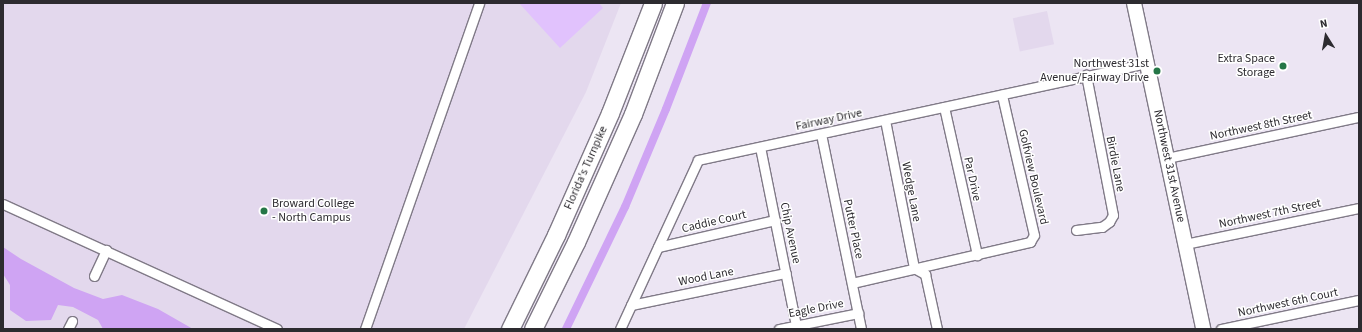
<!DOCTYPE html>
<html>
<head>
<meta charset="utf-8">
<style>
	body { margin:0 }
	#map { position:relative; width:1362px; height:332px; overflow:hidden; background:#ece5f3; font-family:"Source Sans 3",sans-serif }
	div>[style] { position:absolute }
	.built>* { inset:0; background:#e3d8ed; transform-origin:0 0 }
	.green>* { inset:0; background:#e1c2fd }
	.water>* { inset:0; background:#cfa4f3 }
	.canal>* { height:8px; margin:-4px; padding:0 4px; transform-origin:4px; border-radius:4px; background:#cfa4f3 }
	.roads { filter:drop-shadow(1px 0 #807a87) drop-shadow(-1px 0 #807a87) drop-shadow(0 1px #807a87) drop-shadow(0 -1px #807a87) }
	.minor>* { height:9px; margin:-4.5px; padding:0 4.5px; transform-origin:4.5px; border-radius:4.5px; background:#fff }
	.primary>* { height:14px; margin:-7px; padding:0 7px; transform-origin:7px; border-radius:7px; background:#fff }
	.motorway>* { height:17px; margin:-8.5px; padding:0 8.5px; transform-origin:8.5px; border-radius:8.5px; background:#fff }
	.dots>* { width:11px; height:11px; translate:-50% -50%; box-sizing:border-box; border:2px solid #fff; border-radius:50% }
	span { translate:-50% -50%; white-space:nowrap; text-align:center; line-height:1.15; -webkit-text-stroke:3px #fff; paint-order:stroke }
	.poi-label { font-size:12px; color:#2d2b30 }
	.right { translate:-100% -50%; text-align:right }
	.left { translate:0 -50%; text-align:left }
	.street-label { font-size:12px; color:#2d2b30 }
	.frame { position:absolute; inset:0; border:4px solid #2d2b30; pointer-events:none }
	.north { position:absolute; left:1306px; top:16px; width:40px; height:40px; -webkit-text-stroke:3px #fff; paint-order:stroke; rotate:349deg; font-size:11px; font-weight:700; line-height:16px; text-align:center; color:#2d2b30 }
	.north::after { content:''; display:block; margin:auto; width:14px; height:18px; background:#2d2b30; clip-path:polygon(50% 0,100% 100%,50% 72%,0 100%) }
</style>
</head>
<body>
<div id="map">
	<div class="built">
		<i style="clip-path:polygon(3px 3px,621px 3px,586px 92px,464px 329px,3px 329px)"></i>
		<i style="left:1047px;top:11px;width:34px;height:35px;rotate:78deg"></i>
	</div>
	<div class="green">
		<i style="clip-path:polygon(519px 3px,599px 3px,603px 8px,560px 48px)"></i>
	</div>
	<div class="water">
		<i style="clip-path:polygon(3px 247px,21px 259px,74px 288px,103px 299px,122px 295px,158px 309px,193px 329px,103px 329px,98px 320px,73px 307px,58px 305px,51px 320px,26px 321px,10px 310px,10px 285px,3px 274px)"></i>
	</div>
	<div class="canal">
		<i style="left:566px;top:329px;width:136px;rotate:-64.2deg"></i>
		<i style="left:625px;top:207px;width:106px;rotate:-67.3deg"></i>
		<i style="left:666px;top:109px;width:114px;rotate:-68.9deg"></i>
	</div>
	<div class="roads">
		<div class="minor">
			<i style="left:944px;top:107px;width:152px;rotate:77.4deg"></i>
			<i style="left:885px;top:120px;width:151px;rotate:78.9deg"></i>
			<i style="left:914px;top:268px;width:13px;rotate:29deg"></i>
			<i style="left:925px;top:274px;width:56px;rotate:77.7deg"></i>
			<i style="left:821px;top:134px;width:199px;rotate:78.4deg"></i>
			<i style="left:760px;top:147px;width:182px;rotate:78.6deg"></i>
			<i style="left:1167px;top:158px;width:196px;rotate:-12.1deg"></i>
			<i style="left:3px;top:204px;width:301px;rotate:24.5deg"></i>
			<i style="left:1076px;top:230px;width:26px;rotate:-7deg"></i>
			<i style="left:1102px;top:227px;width:9px;rotate:-36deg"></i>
			<i style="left:1109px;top:222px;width:8px;rotate:-60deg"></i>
			<i style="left:1113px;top:215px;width:143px;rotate:-100.9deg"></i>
			<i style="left:1185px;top:244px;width:178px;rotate:-11.7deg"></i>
			<i style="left:658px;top:247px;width:120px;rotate:-13deg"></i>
			<i style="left:94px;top:276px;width:29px;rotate:-65deg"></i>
			<i style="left:852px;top:283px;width:183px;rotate:-13deg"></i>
			<i style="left:1030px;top:242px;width:8px;rotate:-60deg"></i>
			<i style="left:1034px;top:235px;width:144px;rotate:-102.9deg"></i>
			<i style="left:631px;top:305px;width:158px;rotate:-11.7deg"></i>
			<i style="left:68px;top:329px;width:9px;rotate:-63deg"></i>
			<i style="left:365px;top:329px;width:345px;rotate:-70.7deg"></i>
			<i style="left:620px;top:329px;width:186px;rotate:-65.2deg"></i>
			<i style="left:698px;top:160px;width:459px;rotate:-12.2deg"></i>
			<i style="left:779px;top:329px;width:81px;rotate:-11.4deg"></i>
			<i style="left:1221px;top:329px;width:141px;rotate:-11.9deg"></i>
		</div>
		<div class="primary">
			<i style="left:1134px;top:3px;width:333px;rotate:78deg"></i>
		</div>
		<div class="motorway">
			<i style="left:510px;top:329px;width:105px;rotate:-63.9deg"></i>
			<i style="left:556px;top:235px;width:133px;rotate:-66.1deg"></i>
			<i style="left:610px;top:113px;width:118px;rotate:-68.6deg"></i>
			<i style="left:533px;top:329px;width:97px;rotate:-63.7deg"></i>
			<i style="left:576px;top:242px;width:140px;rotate:-66deg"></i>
			<i style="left:633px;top:114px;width:119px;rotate:-69.3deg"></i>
		</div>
	</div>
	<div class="dots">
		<i style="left:1283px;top:66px;background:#257647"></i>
		<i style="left:1157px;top:71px;background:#257647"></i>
		<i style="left:264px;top:211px;background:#257647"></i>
	</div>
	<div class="poi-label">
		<span class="right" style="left:1275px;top:66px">Extra Space<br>Storage</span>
		<span class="right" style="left:1149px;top:71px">Northwest 31st<br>Avenue/Fairway Drive</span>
		<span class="left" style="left:272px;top:211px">Broward College<br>- North Campus</span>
	</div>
	<div class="street-label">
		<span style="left:829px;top:120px;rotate:-12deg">Fairway Drive</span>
		<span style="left:1261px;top:126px;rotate:-12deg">Northwest 8th Street</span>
		<span style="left:1115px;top:164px;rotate:79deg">Birdie Lane</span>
		<span style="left:1169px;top:166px;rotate:78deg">Northwest 31st Avenue</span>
		<span style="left:586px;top:168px;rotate:-66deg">Florida's Turnpike</span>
		<span style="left:1033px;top:177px;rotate:77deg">Golfview Boulevard</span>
		<span style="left:972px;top:179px;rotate:78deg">Par Drive</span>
		<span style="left:911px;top:192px;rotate:79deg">Wedge Lane</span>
		<span style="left:1270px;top:214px;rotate:-12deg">Northwest 7th Street</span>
		<span style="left:714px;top:222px;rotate:-13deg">Caddie Court</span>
		<span style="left:853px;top:229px;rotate:78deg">Putter Place</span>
		<span style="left:790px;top:233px;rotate:78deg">Chip Avenue</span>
		<span style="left:706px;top:277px;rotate:-11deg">Wood Lane</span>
		<span style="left:1288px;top:303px;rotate:-12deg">Northwest 6th Court</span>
		<span style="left:816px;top:309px;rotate:-11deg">Eagle Drive</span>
	</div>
	<div class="frame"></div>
	<div class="north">N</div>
</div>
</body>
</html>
